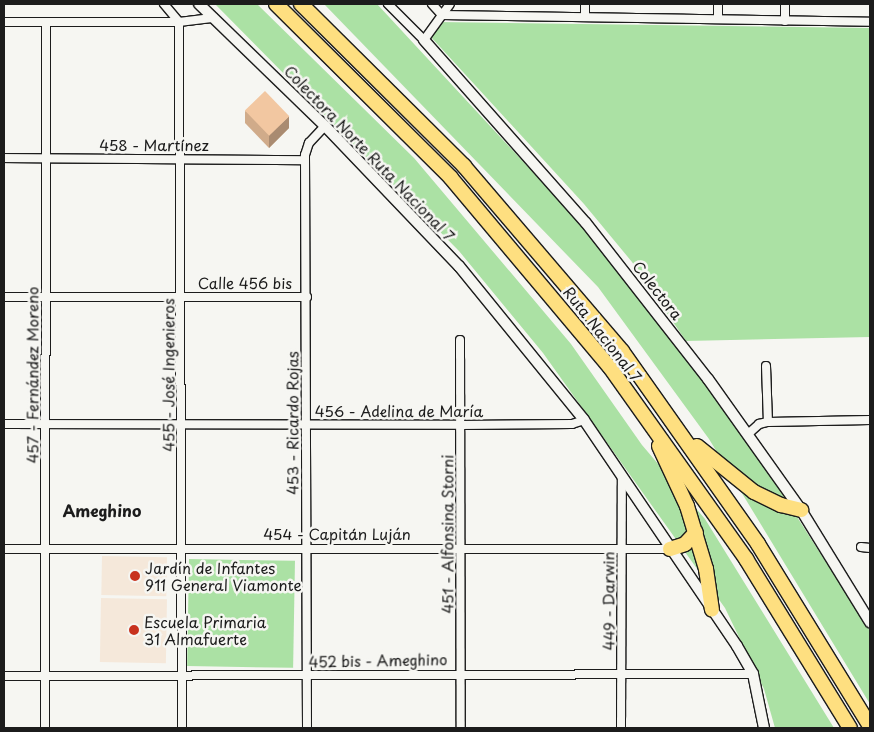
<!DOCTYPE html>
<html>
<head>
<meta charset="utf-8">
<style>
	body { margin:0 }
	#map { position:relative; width:874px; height:732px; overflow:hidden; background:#f6f6f2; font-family:"Playpen Sans",sans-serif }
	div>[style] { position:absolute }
	.built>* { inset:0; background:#f5e8da; transform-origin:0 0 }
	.green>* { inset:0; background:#abe1a4; transform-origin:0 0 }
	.roads { filter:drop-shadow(1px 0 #1c1c1c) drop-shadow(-1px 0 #1c1c1c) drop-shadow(0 1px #1c1c1c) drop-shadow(0 -1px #1c1c1c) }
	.street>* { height:8px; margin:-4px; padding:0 4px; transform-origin:4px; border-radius:4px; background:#f6f6f2 }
	.secondary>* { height:10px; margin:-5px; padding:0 5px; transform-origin:5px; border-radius:5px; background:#f6f6f2 }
	.highway>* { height:14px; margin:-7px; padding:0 7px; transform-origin:7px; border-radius:7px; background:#fedf80 }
	.wall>* { inset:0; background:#d0ab8a }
	.shaded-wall>* { inset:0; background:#a98b71 }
	.building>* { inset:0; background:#f2c7a1; transform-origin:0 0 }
	.dots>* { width:14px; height:14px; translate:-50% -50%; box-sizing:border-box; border:2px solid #f6f6f2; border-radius:50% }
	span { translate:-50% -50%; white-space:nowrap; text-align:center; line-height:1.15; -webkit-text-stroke:5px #f6f6f2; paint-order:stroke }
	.street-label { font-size:15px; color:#1c1c1c }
	.poi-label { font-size:15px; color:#1c1c1c }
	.left { translate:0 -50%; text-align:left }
	.neighbourhood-label { font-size:16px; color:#1c1c1c; font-weight:700 }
	.frame { position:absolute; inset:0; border:5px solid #1c1c1c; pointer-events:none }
</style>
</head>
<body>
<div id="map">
	<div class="built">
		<i style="left:102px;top:556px;width:65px;height:39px;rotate:1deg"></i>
		<i style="left:101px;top:598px;width:66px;height:64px;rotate:1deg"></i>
	</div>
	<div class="green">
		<i style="clip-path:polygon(215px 4px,257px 4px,414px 158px,571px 344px,642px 445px,705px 519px,834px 728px,775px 728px,764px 689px,725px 608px,543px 353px,459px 251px)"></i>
		<i style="clip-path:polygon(324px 4px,377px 4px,580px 223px,705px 384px,758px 456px,870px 631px,870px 704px,709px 439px,598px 287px)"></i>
		<i style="clip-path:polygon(438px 22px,870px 28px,870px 337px,686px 341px,632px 262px,584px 204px,430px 36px)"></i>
		<i style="left:189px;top:559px;width:106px;height:107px;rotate:1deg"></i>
	</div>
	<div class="roads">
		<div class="street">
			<i style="left:164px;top:4px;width:23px;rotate:50deg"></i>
			<i style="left:388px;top:4px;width:51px;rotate:45deg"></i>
			<i style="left:424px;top:40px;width:44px;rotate:-54.2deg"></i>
			<i style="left:432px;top:4px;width:15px;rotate:48deg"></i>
			<i style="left:718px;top:4px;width:15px;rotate:90deg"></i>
			<i style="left:442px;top:15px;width:428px;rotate:0.9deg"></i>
			<i style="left:585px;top:17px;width:13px;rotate:-90deg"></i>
			<i style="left:785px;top:21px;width:17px;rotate:-90deg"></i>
			<i style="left:4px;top:22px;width:175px"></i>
			<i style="left:179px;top:22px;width:35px;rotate:-7deg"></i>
			<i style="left:179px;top:22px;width:706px;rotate:89.76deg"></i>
			<i style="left:4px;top:158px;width:301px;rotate:0.4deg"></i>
			<i style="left:4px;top:297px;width:303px"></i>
			<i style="left:460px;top:340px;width:388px;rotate:89.9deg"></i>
			<i style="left:766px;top:366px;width:56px;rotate:88deg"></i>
			<i style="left:4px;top:424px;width:457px;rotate:0.1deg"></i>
			<i style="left:461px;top:425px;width:111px;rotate:-0.5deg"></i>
			<i style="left:572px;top:424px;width:13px;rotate:-18deg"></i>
			<i style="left:748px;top:434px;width:15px;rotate:-42deg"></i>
			<i style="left:759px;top:424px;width:9px;rotate:-13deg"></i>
			<i style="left:768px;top:422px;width:102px;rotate:-1.1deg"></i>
			<i style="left:861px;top:547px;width:9px;rotate:6deg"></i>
			<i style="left:4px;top:549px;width:666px"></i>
			<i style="left:4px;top:676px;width:749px;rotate:-0.15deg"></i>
			<i style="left:45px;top:728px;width:706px;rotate:-89.92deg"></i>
			<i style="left:307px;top:728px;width:573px;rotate:-90.2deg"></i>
			<i style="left:305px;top:155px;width:13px;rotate:-72deg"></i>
			<i style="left:309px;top:143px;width:23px;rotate:-47deg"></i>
			<i style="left:621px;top:728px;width:251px;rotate:-89.8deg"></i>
		</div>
		<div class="secondary">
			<i style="left:199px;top:4px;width:175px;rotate:44.1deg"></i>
			<i style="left:325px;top:126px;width:194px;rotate:46.3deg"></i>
			<i style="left:459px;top:266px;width:198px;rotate:50.9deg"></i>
			<i style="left:584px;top:420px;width:273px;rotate:55.9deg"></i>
			<i style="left:737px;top:646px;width:32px;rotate:60deg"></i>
			<i style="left:753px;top:674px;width:55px;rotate:78.5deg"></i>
			<i style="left:424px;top:40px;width:244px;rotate:48.5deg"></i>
			<i style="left:586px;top:223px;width:198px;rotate:52deg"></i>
			<i style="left:708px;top:379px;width:161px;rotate:54.6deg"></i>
			<i style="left:801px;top:510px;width:132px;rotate:58.4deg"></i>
		</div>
		<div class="highway">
			<i style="left:276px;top:4px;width:247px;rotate:44.8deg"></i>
			<i style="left:451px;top:178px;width:246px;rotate:50deg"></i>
			<i style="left:609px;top:366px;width:237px;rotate:54.6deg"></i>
			<i style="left:746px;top:559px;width:198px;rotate:58.4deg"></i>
			<i style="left:301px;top:4px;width:230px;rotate:44.8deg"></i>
			<i style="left:464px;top:166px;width:243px;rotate:49.5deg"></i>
			<i style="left:622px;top:351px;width:236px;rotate:54.8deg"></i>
			<i style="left:758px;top:544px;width:214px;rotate:58.4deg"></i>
			<i style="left:659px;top:446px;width:66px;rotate:65deg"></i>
			<i style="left:687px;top:506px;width:66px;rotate:73.2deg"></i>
			<i style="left:706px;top:569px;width:41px;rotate:81.7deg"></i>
			<i style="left:697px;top:446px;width:73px;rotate:38.9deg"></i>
			<i style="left:754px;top:492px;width:30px;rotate:26deg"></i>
			<i style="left:781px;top:505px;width:21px;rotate:14deg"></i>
			<i style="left:670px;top:549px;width:16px;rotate:-18deg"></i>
			<i style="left:685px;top:544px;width:16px;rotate:-47deg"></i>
		</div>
	</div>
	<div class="wall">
		<i style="clip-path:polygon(245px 111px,289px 128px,269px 148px,245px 123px)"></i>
	</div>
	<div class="shaded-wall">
		<i style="clip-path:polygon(289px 116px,289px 128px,269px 148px,269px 135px)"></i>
	</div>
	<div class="building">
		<i style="left:265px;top:91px;width:35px;height:28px;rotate:46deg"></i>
	</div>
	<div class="dots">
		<i style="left:135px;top:576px;background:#c8321e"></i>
		<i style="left:134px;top:630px;background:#c8321e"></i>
	</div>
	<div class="street-label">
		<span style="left:154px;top:145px">458 - Martínez</span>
		<span style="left:370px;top:153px;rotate:46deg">Colectora Norte Ruta Nacional 7</span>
		<span style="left:245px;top:283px">Calle 456 bis</span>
		<span style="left:658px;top:290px;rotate:52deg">Colectora</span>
		<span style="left:603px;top:334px;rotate:52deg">Ruta Nacional 7</span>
		<span style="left:32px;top:375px;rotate:-90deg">457 - Fernández Moreno</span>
		<span style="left:168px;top:375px;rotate:-90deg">455 - José Ingenieros</span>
		<span style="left:399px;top:411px">456 - Adelina de María</span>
		<span style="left:292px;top:423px;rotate:-90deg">453 - Ricardo Rojas</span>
		<span style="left:337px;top:534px">454 - Capitán Luján</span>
		<span style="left:447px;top:534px;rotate:-90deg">451 - Alfonsina Storni</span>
		<span style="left:608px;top:601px;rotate:-90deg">449 - Darwin</span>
		<span style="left:378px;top:660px;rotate:-1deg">452 bis - Ameghino</span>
	</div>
	<div class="poi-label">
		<span class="left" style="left:145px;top:576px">Jardín de Infantes<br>911 General Viamonte</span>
		<span class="left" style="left:144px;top:630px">Escuela Primaria<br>31 Almafuerte</span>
	</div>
	<div class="neighbourhood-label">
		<span style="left:102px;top:510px">Ameghino</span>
	</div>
	<div class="frame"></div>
</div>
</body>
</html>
